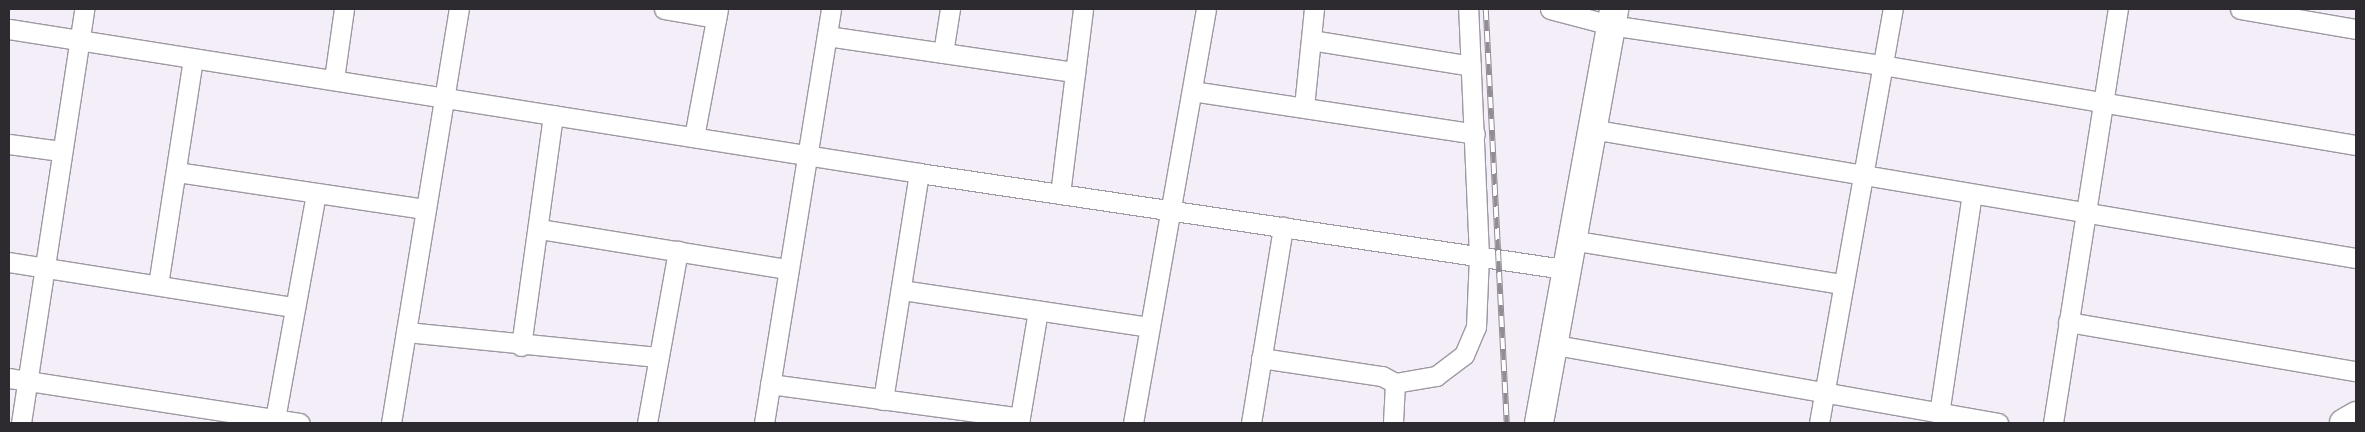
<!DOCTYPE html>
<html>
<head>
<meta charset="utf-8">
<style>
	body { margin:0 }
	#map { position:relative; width:2365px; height:432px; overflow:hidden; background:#f4eef9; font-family:Lora,serif }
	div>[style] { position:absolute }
	.roads { filter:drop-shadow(1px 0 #9e98a2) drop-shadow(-1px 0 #9e98a2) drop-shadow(0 1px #9e98a2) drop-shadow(0 -1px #9e98a2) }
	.street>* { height:19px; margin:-9.5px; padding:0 9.5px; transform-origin:9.5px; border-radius:9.5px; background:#fff }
	.secondary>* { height:28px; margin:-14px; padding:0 14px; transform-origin:14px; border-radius:14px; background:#fff }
	.rail>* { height:5.5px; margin-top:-2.75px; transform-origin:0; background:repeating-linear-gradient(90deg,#fff 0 11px,#928d95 0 22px); box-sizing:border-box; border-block:1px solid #928d95 }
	span { translate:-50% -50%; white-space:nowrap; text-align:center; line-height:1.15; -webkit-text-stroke:5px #fff; paint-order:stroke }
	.frame { position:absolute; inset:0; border:10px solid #2e2b30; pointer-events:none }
</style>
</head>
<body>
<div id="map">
	<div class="roads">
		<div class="street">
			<i style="left:664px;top:9px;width:53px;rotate:9.8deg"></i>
			<i style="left:1550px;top:9px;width:62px;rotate:14.9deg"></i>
			<i style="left:1610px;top:25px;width:275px;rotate:8.4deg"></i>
			<i style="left:1882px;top:65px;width:481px;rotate:9.6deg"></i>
			<i style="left:2240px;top:9px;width:118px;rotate:9.8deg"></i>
			<i style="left:9px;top:29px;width:921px;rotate:8.99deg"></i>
			<i style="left:919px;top:173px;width:652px;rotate:8.47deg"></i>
			<i style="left:827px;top:36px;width:251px;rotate:8.3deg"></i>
			<i style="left:1311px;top:40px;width:162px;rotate:9.2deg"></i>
			<i style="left:943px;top:53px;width:45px;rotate:-81deg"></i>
			<i style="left:334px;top:79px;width:71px;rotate:-81.9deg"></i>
			<i style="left:1192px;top:91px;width:286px;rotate:8.6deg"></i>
			<i style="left:1304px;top:107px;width:99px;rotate:-84.2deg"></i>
			<i style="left:1591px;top:129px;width:776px;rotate:9.57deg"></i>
			<i style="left:694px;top:137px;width:130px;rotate:-79.4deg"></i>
			<i style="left:9px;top:144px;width:52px;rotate:7.7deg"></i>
			<i style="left:177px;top:172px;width:251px;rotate:8.5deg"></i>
			<i style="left:1060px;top:194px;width:186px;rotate:-82.9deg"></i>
			<i style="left:539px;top:229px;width:250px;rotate:9.2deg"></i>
			<i style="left:1570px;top:240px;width:277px;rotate:9.2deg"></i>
			<i style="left:9px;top:262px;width:288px;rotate:9deg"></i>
			<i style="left:158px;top:285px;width:228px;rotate:-81.2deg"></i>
			<i style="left:902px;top:290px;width:250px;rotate:8.5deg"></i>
			<i style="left:2068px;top:322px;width:292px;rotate:9.7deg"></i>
			<i style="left:406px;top:332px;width:253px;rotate:5.7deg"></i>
			<i style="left:1550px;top:344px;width:455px;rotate:10deg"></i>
			<i style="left:521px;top:346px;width:233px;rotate:-82.1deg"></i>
			<i style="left:1261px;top:358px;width:122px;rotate:8.5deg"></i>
			<i style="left:1382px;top:376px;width:15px;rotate:28deg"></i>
			<i style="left:1395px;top:383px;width:40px;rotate:92.9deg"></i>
			<i style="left:9px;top:378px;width:294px;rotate:8.8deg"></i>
			<i style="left:1395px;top:383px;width:42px;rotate:-9.7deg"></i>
			<i style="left:1436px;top:376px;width:35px;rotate:-37deg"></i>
			<i style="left:1464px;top:355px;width:30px;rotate:-67deg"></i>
			<i style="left:1476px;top:327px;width:71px;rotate:-87.6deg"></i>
			<i style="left:1479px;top:256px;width:247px;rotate:-92.5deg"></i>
			<i style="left:770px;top:384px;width:252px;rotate:7.7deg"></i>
			<i style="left:883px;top:400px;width:230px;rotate:-81deg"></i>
			<i style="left:1939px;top:414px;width:222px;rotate:-81.5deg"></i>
			<i style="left:275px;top:419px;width:229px;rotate:-79.7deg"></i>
			<i style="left:21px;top:423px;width:419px;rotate:-81.3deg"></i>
			<i style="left:391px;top:423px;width:420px;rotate:-80.7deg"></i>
			<i style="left:647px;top:423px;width:175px;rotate:-79.8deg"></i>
			<i style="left:764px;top:423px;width:419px;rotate:-80.8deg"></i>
			<i style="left:1019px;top:423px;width:114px;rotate:-80.4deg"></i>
			<i style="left:1133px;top:423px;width:420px;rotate:-80deg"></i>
			<i style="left:1251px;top:423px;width:199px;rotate:-80.7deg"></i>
			<i style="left:1819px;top:423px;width:421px;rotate:-79.9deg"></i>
			<i style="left:2053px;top:423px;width:419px;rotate:-81.1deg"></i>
		</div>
		<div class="secondary">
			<i style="left:1539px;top:423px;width:421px;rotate:-79.7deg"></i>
			<i style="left:2344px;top:423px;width:14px;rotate:-30deg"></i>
		</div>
	</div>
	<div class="rail">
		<i style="left:1486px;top:9px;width:415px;rotate:87.1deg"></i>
	</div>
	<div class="frame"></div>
</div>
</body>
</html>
